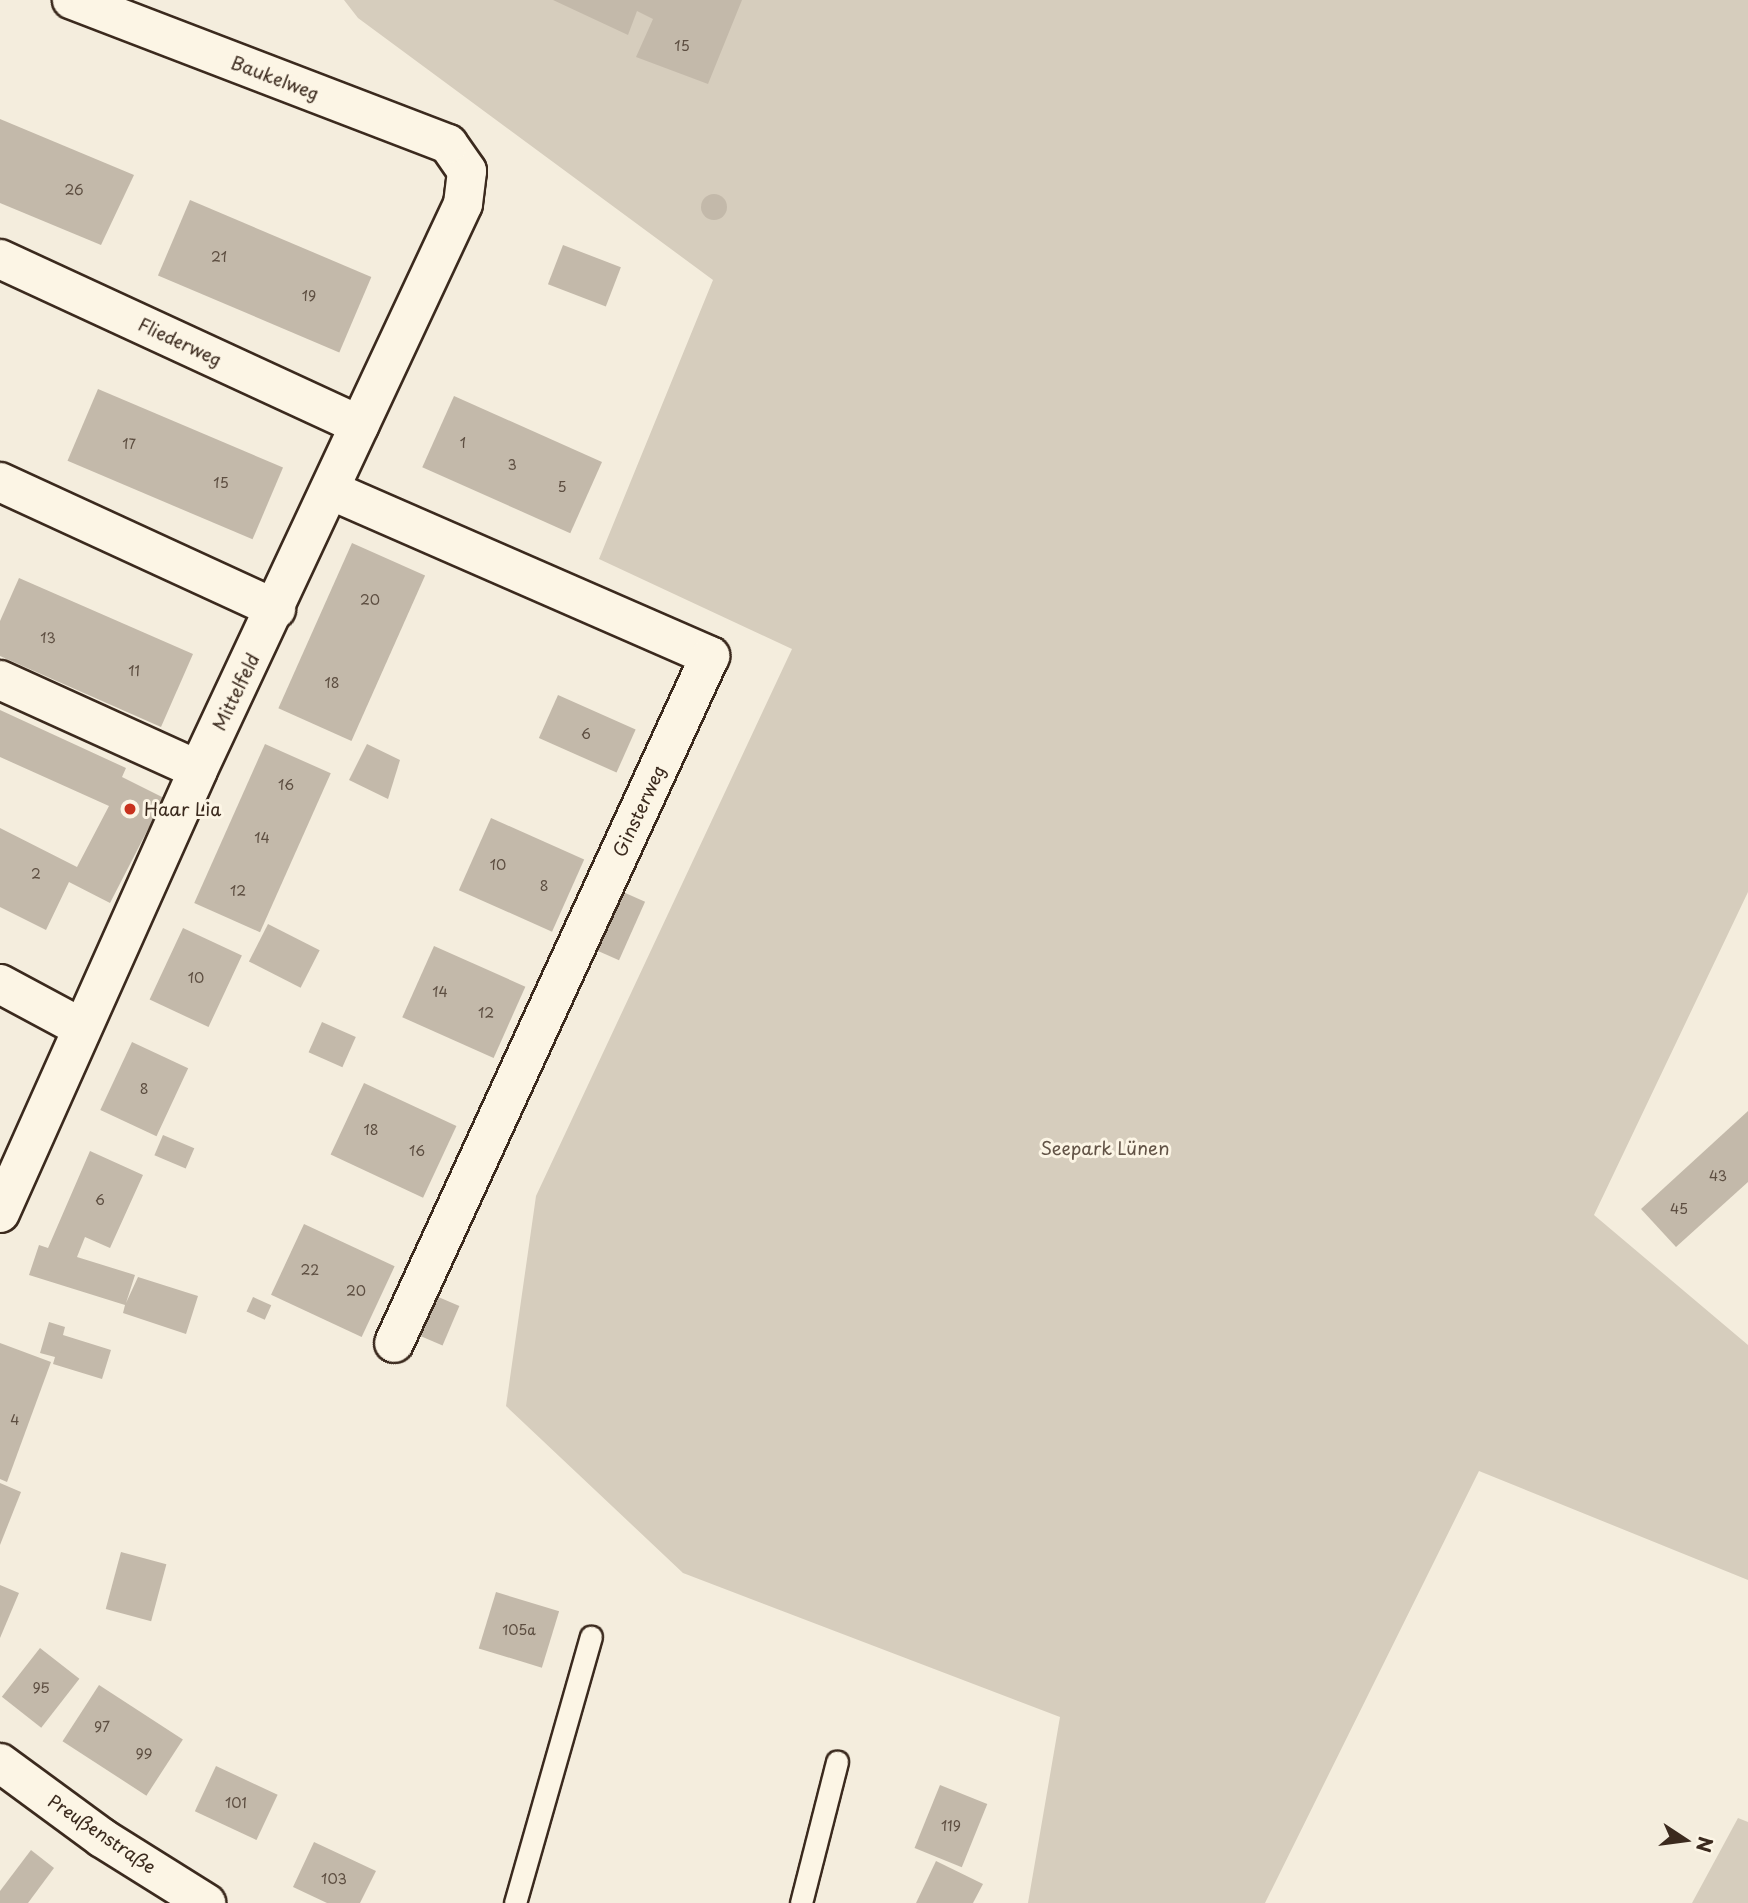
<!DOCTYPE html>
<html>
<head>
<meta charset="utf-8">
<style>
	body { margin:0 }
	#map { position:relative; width:1748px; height:1903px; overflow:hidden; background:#f4eddd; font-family:"Playpen Sans",sans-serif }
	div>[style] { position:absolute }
	.green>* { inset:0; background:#d6cdbd }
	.building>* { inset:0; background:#c3b9aa; transform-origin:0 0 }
	.round { border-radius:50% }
	.roads { filter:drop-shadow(2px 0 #3b2a1e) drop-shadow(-2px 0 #3b2a1e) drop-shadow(0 2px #3b2a1e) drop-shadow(0 -2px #3b2a1e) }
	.lane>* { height:21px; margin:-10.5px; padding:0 10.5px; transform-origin:10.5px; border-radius:10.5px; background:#fcf5e5 }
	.street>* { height:38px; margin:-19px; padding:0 19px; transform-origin:19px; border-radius:19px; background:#fcf5e5 }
	.dots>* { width:19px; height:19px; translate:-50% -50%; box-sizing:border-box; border:4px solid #fcf5e5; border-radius:50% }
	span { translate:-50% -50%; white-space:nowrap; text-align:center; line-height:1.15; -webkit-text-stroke:6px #fcf5e5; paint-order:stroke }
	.number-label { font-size:14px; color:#5d4e41 }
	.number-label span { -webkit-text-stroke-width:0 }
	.street-label { font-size:18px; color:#3b2a1e }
	.poi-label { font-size:18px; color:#3b2a1e }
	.left { translate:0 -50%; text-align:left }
	.park-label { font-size:18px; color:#625346 }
	.north { position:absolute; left:1650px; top:1805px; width:70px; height:70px; -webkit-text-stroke:5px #fcf5e5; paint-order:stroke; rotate:103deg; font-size:19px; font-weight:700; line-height:28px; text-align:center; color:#3b2a1e }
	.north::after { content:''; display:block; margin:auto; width:24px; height:32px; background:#3b2a1e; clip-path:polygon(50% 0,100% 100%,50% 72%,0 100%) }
</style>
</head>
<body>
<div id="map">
	<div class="green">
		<i style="clip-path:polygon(344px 0,1748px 0,1748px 892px,1594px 1215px,1748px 1345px,1748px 1580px,1479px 1471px,1265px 1903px,1028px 1903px,1060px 1717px,683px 1573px,506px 1406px,536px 1196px,792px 649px,599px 559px,713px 280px,358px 18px)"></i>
		<i style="clip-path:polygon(1738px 1818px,1748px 1822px,1748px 1903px,1692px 1903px)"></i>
	</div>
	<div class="building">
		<i style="clip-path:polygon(553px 0,742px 0,708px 84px,636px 57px,653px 19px,637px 11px,628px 35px)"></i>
		<i style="clip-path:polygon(0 119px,134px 175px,101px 245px,0 203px)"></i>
		<i class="round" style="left:701px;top:194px;width:26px;height:26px"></i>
		<i style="left:190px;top:200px;width:197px;height:82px;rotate:23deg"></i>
		<i style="left:563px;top:245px;width:62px;height:42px;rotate:21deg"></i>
		<i style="left:98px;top:389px;width:201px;height:78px;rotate:23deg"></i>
		<i style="left:454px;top:396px;width:162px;height:78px;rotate:24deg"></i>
		<i style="left:352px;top:543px;width:80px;height:181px;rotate:24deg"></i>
		<i style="clip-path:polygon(19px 578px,193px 654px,161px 727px,0 656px,0 621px)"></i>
		<i style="left:558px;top:695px;width:85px;height:47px;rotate:24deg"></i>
		<i style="clip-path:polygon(0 710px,126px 768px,122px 777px,164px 798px,110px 903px,69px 882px,46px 930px,0 907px,0 828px,77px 867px,109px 806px,0 757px)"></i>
		<i style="left:265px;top:744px;width:72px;height:174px;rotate:24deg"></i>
		<i style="clip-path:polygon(367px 744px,400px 760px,388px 799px,349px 780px)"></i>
		<i style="left:491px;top:818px;width:102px;height:79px;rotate:24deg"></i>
		<i style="left:614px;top:888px;width:34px;height:64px;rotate:24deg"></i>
		<i style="left:268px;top:924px;width:58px;height:42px;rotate:27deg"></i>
		<i style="left:183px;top:928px;width:65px;height:79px;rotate:25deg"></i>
		<i style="left:434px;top:946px;width:100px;height:78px;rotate:24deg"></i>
		<i style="left:322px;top:1022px;width:37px;height:33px;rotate:24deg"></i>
		<i style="left:132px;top:1042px;width:62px;height:75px;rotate:25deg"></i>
		<i style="left:364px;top:1083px;width:102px;height:79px;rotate:25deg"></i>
		<i style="clip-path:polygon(1748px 1111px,1748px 1182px,1676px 1247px,1641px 1209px)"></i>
		<i style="left:163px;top:1135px;width:34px;height:22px;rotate:23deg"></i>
		<i style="clip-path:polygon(90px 1151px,143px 1175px,110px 1248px,85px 1237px,77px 1257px,135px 1275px,126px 1303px,138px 1277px,198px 1296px,186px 1334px,123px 1313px,125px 1305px,29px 1275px,39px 1245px,48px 1248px)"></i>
		<i style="left:304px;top:1224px;width:100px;height:78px;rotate:25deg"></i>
		<i style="left:429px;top:1293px;width:33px;height:43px;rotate:23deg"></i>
		<i style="left:253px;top:1297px;width:20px;height:16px;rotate:24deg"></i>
		<i style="clip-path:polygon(49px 1322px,65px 1327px,63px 1335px,111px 1350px,102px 1379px,53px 1364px,55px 1357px,40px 1353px)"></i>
		<i style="clip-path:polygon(0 1343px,51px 1362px,7px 1482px,0 1479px)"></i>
		<i style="clip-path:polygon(0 1483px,21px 1492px,0 1545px)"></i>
		<i style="left:121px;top:1552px;width:47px;height:59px;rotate:15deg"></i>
		<i style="clip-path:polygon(0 1585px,19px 1593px,0 1638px)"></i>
		<i style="left:496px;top:1592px;width:66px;height:59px;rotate:17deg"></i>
		<i style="left:40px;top:1648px;width:50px;height:62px;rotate:38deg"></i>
		<i style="left:99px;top:1685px;width:100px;height:67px;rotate:33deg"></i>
		<i style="left:216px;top:1766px;width:68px;height:50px;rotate:25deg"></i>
		<i style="left:940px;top:1785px;width:51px;height:68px;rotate:22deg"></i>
		<i style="clip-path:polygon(314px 1842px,376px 1871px,360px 1903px,327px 1903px,293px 1887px)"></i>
		<i style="clip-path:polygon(31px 1850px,54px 1868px,28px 1903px,0 1903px,0 1891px)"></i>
		<i style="clip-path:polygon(936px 1861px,983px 1884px,973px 1903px,916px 1903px)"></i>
	</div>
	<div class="roads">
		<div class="lane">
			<i style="left:515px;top:1903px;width:277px;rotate:-74.1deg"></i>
			<i style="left:801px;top:1903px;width:146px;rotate:-75.7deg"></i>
		</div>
		<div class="street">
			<i style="left:0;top:259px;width:396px;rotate:24.8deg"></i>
			<i style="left:0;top:482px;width:304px;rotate:24.7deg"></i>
			<i style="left:330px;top:490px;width:415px;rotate:23.6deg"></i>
			<i style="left:710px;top:656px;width:756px;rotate:114.7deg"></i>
			<i style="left:0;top:680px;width:217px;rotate:24.4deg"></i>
			<i style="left:0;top:984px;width:93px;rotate:28.2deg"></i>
			<i style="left:0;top:1213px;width:485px;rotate:-65.9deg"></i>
			<i style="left:198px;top:770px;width:625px;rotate:-64.91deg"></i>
			<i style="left:463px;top:204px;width:33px;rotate:-83deg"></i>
			<i style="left:467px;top:171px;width:33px;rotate:-125deg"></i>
			<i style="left:448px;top:144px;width:403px;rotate:-159deg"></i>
			<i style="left:0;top:1763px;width:127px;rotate:36.3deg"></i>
			<i style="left:102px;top:1838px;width:123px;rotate:32deg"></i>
		</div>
	</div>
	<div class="dots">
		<i style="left:130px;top:809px;background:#c8321e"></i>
	</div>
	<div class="number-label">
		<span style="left:682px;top:46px">15</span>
		<span style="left:74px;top:190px">26</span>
		<span style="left:219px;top:257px">21</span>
		<span style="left:309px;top:296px">19</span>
		<span style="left:463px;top:443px">1</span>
		<span style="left:129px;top:444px">17</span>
		<span style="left:512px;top:465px">3</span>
		<span style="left:221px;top:483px">15</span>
		<span style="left:562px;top:487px">5</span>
		<span style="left:370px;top:600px">20</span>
		<span style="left:48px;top:638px">13</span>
		<span style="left:134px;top:671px">11</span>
		<span style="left:332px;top:683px">18</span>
		<span style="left:586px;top:734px">6</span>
		<span style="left:286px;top:785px">16</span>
		<span style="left:262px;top:838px">14</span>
		<span style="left:498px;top:865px">10</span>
		<span style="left:36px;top:874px">2</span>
		<span style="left:544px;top:886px">8</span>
		<span style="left:238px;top:891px">12</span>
		<span style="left:196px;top:978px">10</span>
		<span style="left:440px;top:992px">14</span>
		<span style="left:486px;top:1013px">12</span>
		<span style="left:144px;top:1089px">8</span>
		<span style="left:371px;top:1130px">18</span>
		<span style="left:417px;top:1151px">16</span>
		<span style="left:1718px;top:1176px">43</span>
		<span style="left:100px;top:1200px">6</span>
		<span style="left:1679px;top:1209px">45</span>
		<span style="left:310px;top:1270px">22</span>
		<span style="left:356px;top:1291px">20</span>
		<span style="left:15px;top:1420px">4</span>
		<span style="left:519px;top:1630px">105a</span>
		<span style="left:41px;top:1688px">95</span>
		<span style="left:102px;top:1727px">97</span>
		<span style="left:144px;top:1754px">99</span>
		<span style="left:236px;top:1803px">101</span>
		<span style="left:951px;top:1826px">119</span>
		<span style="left:334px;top:1879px">103</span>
	</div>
	<div class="street-label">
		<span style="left:275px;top:78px;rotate:21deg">Baukelweg</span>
		<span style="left:180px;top:342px;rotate:25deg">Fliederweg</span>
		<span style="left:236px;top:692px;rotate:-64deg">Mittelfeld</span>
		<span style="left:639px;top:811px;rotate:-65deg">Ginsterweg</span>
		<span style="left:102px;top:1834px;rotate:34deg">Preußenstraße</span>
	</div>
	<div class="poi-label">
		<span class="left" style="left:144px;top:809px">Haar Lia</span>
	</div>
	<div class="park-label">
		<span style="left:1105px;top:1148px">Seepark Lünen</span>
	</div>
	<div class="north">N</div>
</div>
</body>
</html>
